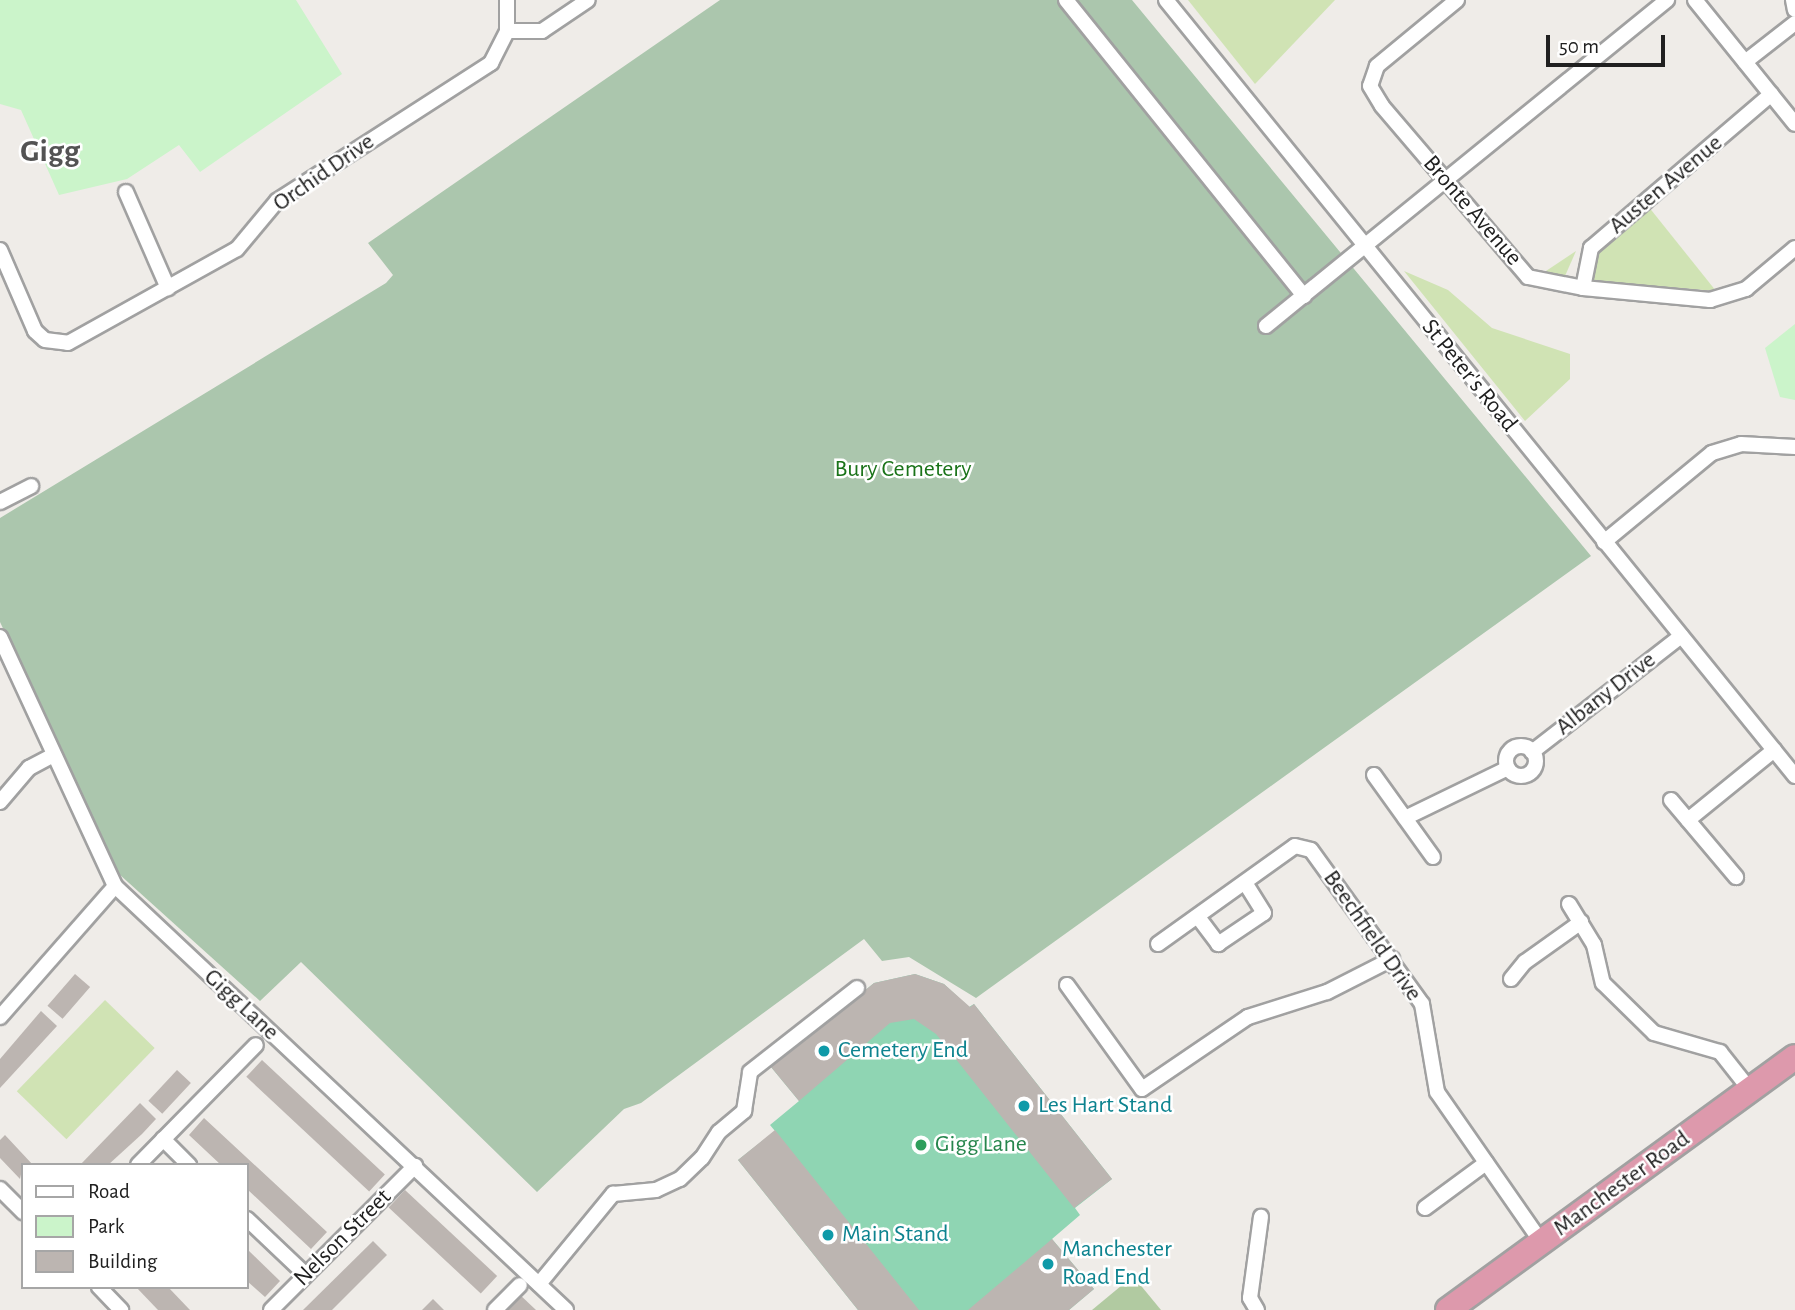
<!DOCTYPE html>
<html>
<head>
<meta charset="utf-8">
<style>
	body { margin:0 }
	#map { position:relative; width:1795px; height:1310px; overflow:hidden; background:#efece8; font-family:"Alegreya Sans",sans-serif }
	div>[style] { position:absolute }
	.grass>* { inset:0; background:#d0e3b4; transform-origin:0 0 }
	.forest>* { inset:0; background:#b1caa1 }
	.cemetery>* { inset:0; background:#abc6ad }
	.park>* { inset:0; background:#cbf4ca }
	.pitch>* { inset:0; background:#8fd5b3 }
	.building>* { inset:0; background:#bcb5b1; transform-origin:0 0 }
	.roads { filter:drop-shadow(2px 0 #a1a1a1) drop-shadow(-2px 0 #a1a1a1) drop-shadow(0 2px #a1a1a1) drop-shadow(0 -2px #a1a1a1) }
	.street>* { height:14px; margin:-7px; padding:0 7px; transform-origin:7px; border-radius:7px; background:#fff }
	.street>.ring { margin:-7px; padding:0; box-sizing:content-box; background:none; border:14px solid #fff; border-radius:50% }
	.highway>* { height:24px; margin:-12px; padding:0 12px; transform-origin:12px; border-radius:12px; background:#dd99ac }
	.dots>* { width:19px; height:19px; translate:-50% -50%; box-sizing:border-box; border:4px solid #fff; border-radius:50% }
	span { translate:-50% -50%; white-space:nowrap; text-align:center; line-height:1.15; -webkit-text-stroke:5px #fff; paint-order:stroke }
	.street-label { font-size:24px; color:#202020 }
	.park-label { font-size:24px; color:#1a7319 }
	.culture-label { font-size:24px; color:#0d838f }
	.left { translate:0 -50%; text-align:left }
	.leisure-label { font-size:24px; color:#27864d }
	.district-label { font-size:32px; color:#535353; font-weight:700 }
	.legend { position:absolute; left:21px; top:1163px; width:228px; height:126px; box-sizing:border-box; background:#fff; border:2px solid #a6a6a6; margin:0; padding:9px 12px; list-style:none; font-size:21px; color:#202020 }
	.legend li { display:flex; align-items:center; gap:14px; height:35px }
	.legend b { width:35px; border:2px solid #a6a6a6 }
	.scale { position:absolute; left:1546px; top:35px; width:119px; height:32px; box-sizing:border-box; border:4px solid #202020; border-top:0; padding-left:9px; font-size:21px; line-height:24px; white-space:nowrap; color:#202020; -webkit-text-stroke:5px #fff; paint-order:stroke }
</style>
</head>
<body>
<div id="map">
	<div class="grass">
		<i style="clip-path:polygon(1188px 0,1335px 0,1255px 84px)"></i>
		<i style="clip-path:polygon(1648px 206px,1716px 291px,1594px 281px,1596px 250px)"></i>
		<i style="clip-path:polygon(1576px 251px,1565px 276px,1543px 273px)"></i>
		<i style="clip-path:polygon(1404px 271px,1448px 290px,1492px 328px,1570px 354px,1570px 379px,1525px 421px)"></i>
		<i style="left:105px;top:1000px;width:69px;height:127px;rotate:44deg"></i>
	</div>
	<div class="forest">
		<i style="clip-path:polygon(1133px 1276px,1161px 1310px,1092px 1310px)"></i>
	</div>
	<div class="cemetery">
		<i style="clip-path:polygon(720px 0,1132px 0,1591px 556px,976px 998px,909px 957px,882px 961px,864px 939px,641px 1103px,624px 1109px,537px 1192px,301px 962px,260px 1001px,119px 874px,0 622px,0 518px,386px 283px,393px 275px,368px 243px)"></i>
	</div>
	<div class="park">
		<i style="clip-path:polygon(0 0,296px 0,342px 74px,200px 172px,179px 145px,127px 179px,59px 195px,21px 110px,0 104px)"></i>
		<i style="clip-path:polygon(1795px 324px,1795px 400px,1780px 397px,1765px 348px)"></i>
	</div>
	<div class="pitch">
		<i style="clip-path:polygon(915px 974px,944px 984px,969px 1007px,974px 1004px,1112px 1179px,1075px 1208px,1080px 1215px,1052px 1239px,1094px 1289px,1069px 1310px,858px 1310px,738px 1160px,775px 1131px,770px 1125px,799px 1101px,771px 1067px,874px 983px)"></i>
	</div>
	<div class="building">
		<i style="left:75px;top:974px;width:20px;height:42px;rotate:41deg"></i>
		<i style="clip-path:polygon(915px 974px,944px 984px,970px 1007px,974px 1004px,1112px 1179px,1074px 1208px,936px 1034px,914px 1019px,890px 1023px,799px 1101px,771px 1067px,874px 983px)"></i>
		<i style="clip-path:polygon(41px 1011px,57px 1026px,0 1088px,0 1059px)"></i>
		<i style="left:262px;top:1060px;width:168px;height:23px;rotate:43deg"></i>
		<i style="left:177px;top:1070px;width:19px;height:42px;rotate:43deg"></i>
		<i style="clip-path:polygon(140px 1103px,156px 1119px,142px 1134px,108px 1165px,80px 1165px)"></i>
		<i style="clip-path:polygon(204px 1118px,327px 1232px,311px 1249px,247px 1189px,247px 1165px,221px 1165px,189px 1135px)"></i>
		<i style="clip-path:polygon(775px 1130px,919px 1310px,858px 1310px,738px 1160px)"></i>
		<i style="clip-path:polygon(5px 1135px,33px 1165px,23px 1165px,20px 1179px,0 1158px,0 1140px)"></i>
		<i style="left:405px;top:1190px;width:126px;height:24px;rotate:43deg"></i>
		<i style="clip-path:polygon(1052px 1239px,1094px 1289px,1069px 1310px,968px 1310px)"></i>
		<i style="clip-path:polygon(373px 1241px,387px 1255px,332px 1310px,303px 1310px)"></i>
		<i style="clip-path:polygon(247px 1249px,280px 1281px,265px 1297px,247px 1281px)"></i>
		<i style="clip-path:polygon(136px 1287px,168px 1287px,190px 1310px,158px 1310px)"></i>
		<i style="clip-path:polygon(518px 1293px,536px 1310px,502px 1310px)"></i>
		<i style="clip-path:polygon(433px 1299px,444px 1310px,422px 1310px)"></i>
	</div>
	<div class="roads">
		<div class="street">
			<i style="left:1066px;top:0;width:380px;rotate:51.2deg"></i>
			<i style="left:1166px;top:0;width:999px;rotate:50.97deg"></i>
			<i style="left:1457px;top:0;width:104px;rotate:140.5deg"></i>
			<i style="left:1377px;top:66px;width:21px;rotate:109deg"></i>
			<i style="left:1370px;top:86px;width:23px;rotate:59deg"></i>
			<i style="left:1382px;top:106px;width:225px;rotate:49.5deg"></i>
			<i style="left:1528px;top:277px;width:56px;rotate:11.3deg"></i>
			<i style="left:1583px;top:288px;width:128px;rotate:5.4deg"></i>
			<i style="left:1710px;top:300px;width:38px;rotate:-17deg"></i>
			<i style="left:1746px;top:289px;width:64px;rotate:-39.9deg"></i>
			<i style="left:1695px;top:0;width:159px;rotate:51.1deg"></i>
			<i style="left:1793px;top:0;width:10px;rotate:79deg"></i>
			<i style="left:507px;top:31px;width:35px"></i>
			<i style="left:542px;top:31px;width:55px;rotate:-34deg"></i>
			<i style="left:1745px;top:62px;width:63px;rotate:-38deg"></i>
			<i style="left:126px;top:192px;width:105px;rotate:66.4deg"></i>
			<i style="left:0;top:250px;width:88px;rotate:66.6deg"></i>
			<i style="left:35px;top:331px;width:13px;rotate:42deg"></i>
			<i style="left:45px;top:340px;width:23px;rotate:7deg"></i>
			<i style="left:68px;top:343px;width:193px;rotate:-29.1deg"></i>
			<i style="left:237px;top:249px;width:62px;rotate:-50.2deg"></i>
			<i style="left:277px;top:201px;width:255px;rotate:-32.8deg"></i>
			<i style="left:491px;top:63px;width:36px;rotate:-63deg"></i>
			<i style="left:507px;top:31px;width:31px;rotate:-90deg"></i>
			<i style="left:1583px;top:288px;width:41px;rotate:-78.7deg"></i>
			<i style="left:1591px;top:248px;width:237px;rotate:-40.5deg"></i>
			<i style="left:1266px;top:326px;width:517px;rotate:-39.11deg"></i>
			<i style="left:0;top:502px;width:35px;rotate:-27deg"></i>
			<i style="left:1604px;top:542px;width:140px;rotate:-39.5deg"></i>
			<i style="left:1712px;top:453px;width:30px;rotate:-17deg"></i>
			<i style="left:1741px;top:444px;width:54px;rotate:3.2deg"></i>
			<i style="left:0;top:637px;width:274px;rotate:65.2deg"></i>
			<i style="left:115px;top:886px;width:619px;rotate:43.23deg"></i>
			<i class="ring" style="left:1506px;top:746px;width:16px;height:16px"></i>
			<i style="left:1532px;top:752px;width:189px;rotate:-37.9deg"></i>
			<i style="left:1374px;top:775px;width:101px;rotate:54.3deg"></i>
			<i style="left:1671px;top:800px;width:101px;rotate:49.8deg"></i>
			<i style="left:0;top:802px;width:45px;rotate:-49.5deg"></i>
			<i style="left:29px;top:768px;width:27px;rotate:-28deg"></i>
			<i style="left:1405px;top:818px;width:114px;rotate:-25.9deg"></i>
			<i style="left:1688px;top:820px;width:111px;rotate:-39.1deg"></i>
			<i style="left:1569px;top:904px;width:48px;rotate:58.6deg"></i>
			<i style="left:1594px;top:945px;width:39px;rotate:77deg"></i>
			<i style="left:1603px;top:983px;width:71px;rotate:44.4deg"></i>
			<i style="left:1654px;top:1033px;width:69px;rotate:16.1deg"></i>
			<i style="left:1720px;top:1052px;width:48px;rotate:51.7deg"></i>
			<i style="left:1198px;top:917px;width:34px;rotate:53deg"></i>
			<i style="left:1218px;top:944px;width:55px;rotate:-34deg"></i>
			<i style="left:1264px;top:913px;width:36px;rotate:-122deg"></i>
			<i style="left:1158px;top:944px;width:168px;rotate:-35.6deg"></i>
			<i style="left:1295px;top:846px;width:16px;rotate:14deg"></i>
			<i style="left:1311px;top:850px;width:190px;rotate:54.2deg"></i>
			<i style="left:1422px;top:1004px;width:89px;rotate:80.3deg"></i>
			<i style="left:1437px;top:1092px;width:184px;rotate:55.2deg"></i>
			<i style="left:1511px;top:979px;width:22px;rotate:-51deg"></i>
			<i style="left:1525px;top:962px;width:69px;rotate:-35.5deg"></i>
			<i style="left:1067px;top:985px;width:128px;rotate:54.2deg"></i>
			<i style="left:1142px;top:1089px;width:128px;rotate:-34.2deg"></i>
			<i style="left:1248px;top:1017px;width:83px;rotate:-17.6deg"></i>
			<i style="left:1327px;top:992px;width:73px;rotate:-26.9deg"></i>
			<i style="left:0;top:1017px;width:174px;rotate:-48.7deg"></i>
			<i style="left:163px;top:1139px;width:37px;rotate:45deg"></i>
			<i style="left:138px;top:1165px;width:168px;rotate:-45.5deg"></i>
			<i style="left:0;top:1189px;width:33px;rotate:45deg"></i>
			<i style="left:1425px;top:1208px;width:76px;rotate:-36.4deg"></i>
			<i style="left:247px;top:1219px;width:81px;rotate:43.5deg"></i>
			<i style="left:539px;top:1284px;width:117px;rotate:-50.6deg"></i>
			<i style="left:613px;top:1194px;width:43px;rotate:-5.3deg"></i>
			<i style="left:656px;top:1190px;width:26px;rotate:-25deg"></i>
			<i style="left:680px;top:1179px;width:30px;rotate:-44deg"></i>
			<i style="left:702px;top:1158px;width:31px;rotate:-57deg"></i>
			<i style="left:719px;top:1132px;width:33px;rotate:-40deg"></i>
			<i style="left:744px;top:1111px;width:39px;rotate:-81deg"></i>
			<i style="left:750px;top:1072px;width:136px;rotate:-38.1deg"></i>
			<i style="left:99px;top:1287px;width:32px;rotate:46deg"></i>
			<i style="left:271px;top:1310px;width:204px;rotate:-45deg"></i>
			<i style="left:495px;top:1310px;width:35px;rotate:-45deg"></i>
			<i style="left:1257px;top:1310px;width:14px;rotate:-120deg"></i>
			<i style="left:1250px;top:1298px;width:82px;rotate:-82.3deg"></i>
		</div>
		<div class="highway">
			<i style="left:1448px;top:1310px;width:429px;rotate:-36.1deg"></i>
		</div>
	</div>
	<div class="dots">
		<i style="left:824px;top:1051px;background:#0f9aa8"></i>
		<i style="left:1024px;top:1106px;background:#0f9aa8"></i>
		<i style="left:921px;top:1145px;background:#2e9e5b"></i>
		<i style="left:828px;top:1235px;background:#0f9aa8"></i>
		<i style="left:1048px;top:1264px;background:#0f9aa8"></i>
	</div>
	<div class="street-label">
		<span style="left:324px;top:173px;rotate:-35deg">Orchid Drive</span>
		<span style="left:1666px;top:185px;rotate:-40deg">Austen Avenue</span>
		<span style="left:1472px;top:211px;rotate:49deg">Bronte Avenue</span>
		<span style="left:1469px;top:376px;rotate:51deg">St Peter's Road</span>
		<span style="left:1606px;top:694px;rotate:-38deg">Albany Drive</span>
		<span style="left:1372px;top:936px;rotate:55deg">Beechfield Drive</span>
		<span style="left:241px;top:1005px;rotate:43deg">Gigg Lane</span>
		<span style="left:1622px;top:1184px;rotate:-36deg">Manchester Road</span>
		<span style="left:343px;top:1238px;rotate:-45deg">Nelson Street</span>
	</div>
	<div class="park-label">
		<span style="left:903px;top:470px">Bury Cemetery</span>
	</div>
	<div class="culture-label">
		<span class="left" style="left:838px;top:1051px">Cemetery End</span>
		<span class="left" style="left:1038px;top:1106px">Les Hart Stand</span>
		<span class="left" style="left:842px;top:1235px">Main Stand</span>
		<span class="left" style="left:1062px;top:1264px">Manchester<br>Road End</span>
	</div>
	<div class="leisure-label">
		<span class="left" style="left:935px;top:1145px">Gigg Lane</span>
	</div>
	<div class="district-label">
		<span style="left:50px;top:151px">Gigg</span>
	</div>
	<ul class="legend">
	<li><b style="height:9px;background:#fff"></b>Road</li>
	<li><b style="height:19px;background:#cbf4ca"></b>Park</li>
	<li><b style="height:19px;background:#bcb5b1"></b>Building</li>
	</ul>
	<div class="scale">50 m</div>
</div>
</body>
</html>
